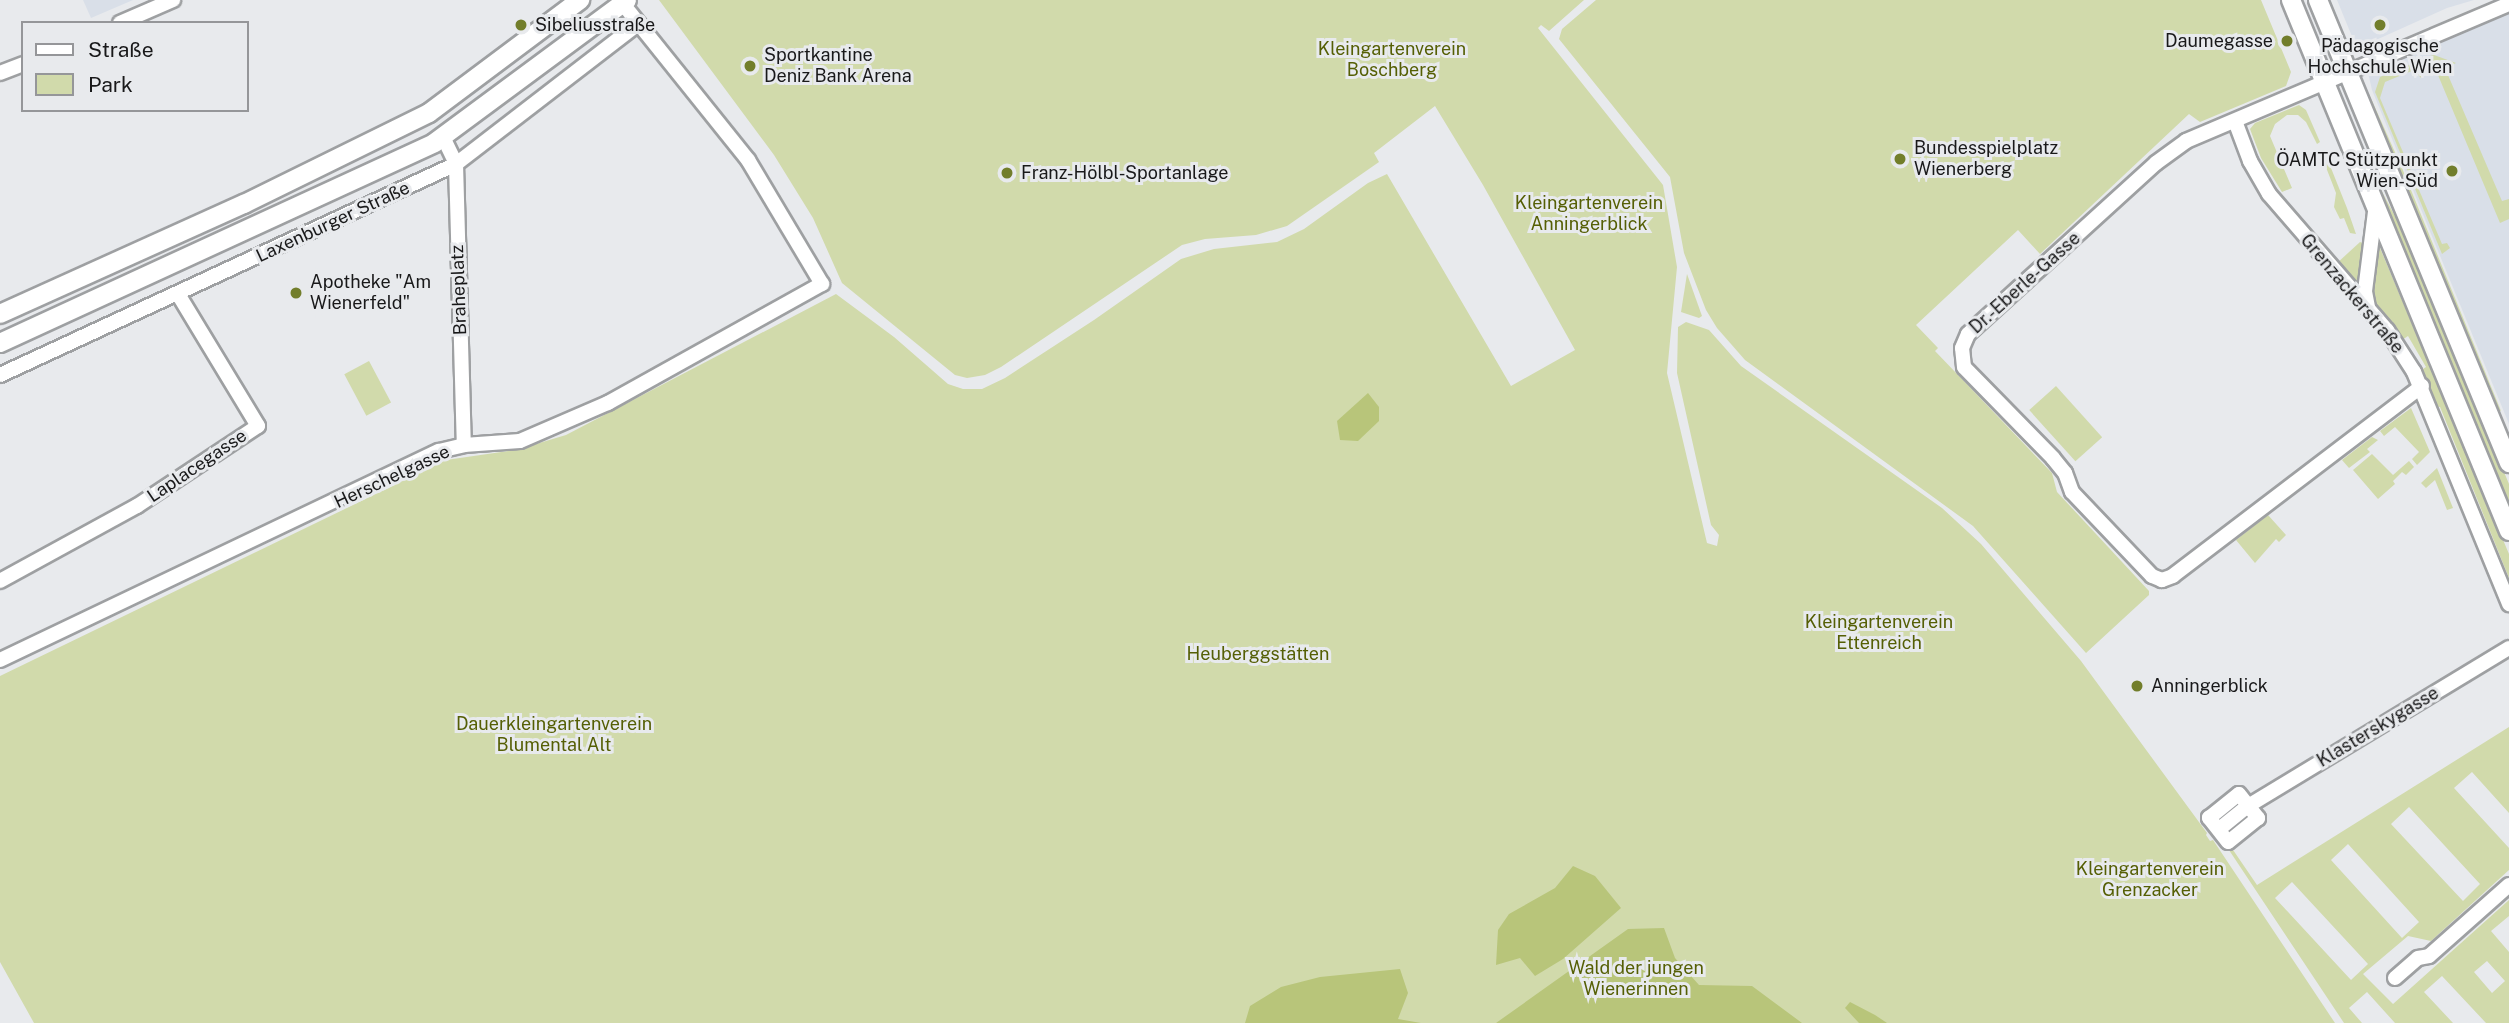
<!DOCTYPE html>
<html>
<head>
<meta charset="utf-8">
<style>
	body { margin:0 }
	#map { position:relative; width:2509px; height:1023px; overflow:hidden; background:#e8eaed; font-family:"Public Sans",sans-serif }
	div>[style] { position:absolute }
	.built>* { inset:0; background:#d9dfe8 }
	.green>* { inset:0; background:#d1daab; transform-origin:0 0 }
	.forest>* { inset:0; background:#b8c57a }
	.roads { filter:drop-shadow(2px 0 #9ea0a2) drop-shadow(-2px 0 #9ea0a2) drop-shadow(0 2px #9ea0a2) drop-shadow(0 -2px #9ea0a2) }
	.minor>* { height:14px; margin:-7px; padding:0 7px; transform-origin:7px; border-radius:7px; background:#fff }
	.major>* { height:18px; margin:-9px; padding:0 9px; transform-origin:9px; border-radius:9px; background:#fff }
	.dots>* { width:19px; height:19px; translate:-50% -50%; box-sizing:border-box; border:4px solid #e8eaed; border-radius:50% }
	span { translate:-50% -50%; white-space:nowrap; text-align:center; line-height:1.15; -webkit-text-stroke:6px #e8eaed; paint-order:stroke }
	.poi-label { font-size:18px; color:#19191a }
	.left { translate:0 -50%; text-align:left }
	.right { translate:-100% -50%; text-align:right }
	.park-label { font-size:18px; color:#555f05 }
	.street-label { font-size:18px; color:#19191a }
	.legend { position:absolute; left:21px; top:21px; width:228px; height:91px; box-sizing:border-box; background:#e8eaed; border:2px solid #959699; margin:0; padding:9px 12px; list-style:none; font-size:21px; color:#19191a }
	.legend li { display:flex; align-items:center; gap:14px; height:35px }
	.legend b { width:35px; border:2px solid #959699 }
</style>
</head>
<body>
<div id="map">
	<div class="built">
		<i style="clip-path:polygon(83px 0,133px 0,91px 18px)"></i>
		<i style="clip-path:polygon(2337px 0,2474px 0,2447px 8px,2367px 44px,2353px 39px)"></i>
		<i style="clip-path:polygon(2509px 4px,2509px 424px,2372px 90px,2366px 64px)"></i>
	</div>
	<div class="green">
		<i style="clip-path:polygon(659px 0,1584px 0,1549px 31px,1541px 25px,1538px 28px,1663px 185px,1677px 267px,1667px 373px,1707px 543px,1717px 546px,1719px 535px,1711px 525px,1677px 373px,1678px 327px,1686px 322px,1709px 330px,1741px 366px,1942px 508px,1981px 544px,2081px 661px,2207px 833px,2206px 835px,2210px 841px,2213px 840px,2335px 1023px,34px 1023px,0 962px,0 676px,446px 460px,516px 450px,566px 435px,836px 294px,894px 337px,948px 384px,963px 389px,982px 389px,1005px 378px,1094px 320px,1181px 259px,1214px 249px,1277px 242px,1304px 229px,1368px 183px,1387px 174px,1511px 386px,1575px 350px,1483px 185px,1435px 106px,1374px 153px,1379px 162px,1287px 226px,1256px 235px,1205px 239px,1182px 245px,1001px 367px,985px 375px,967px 378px,955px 375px,842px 283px,813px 218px,774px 155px)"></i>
		<i style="clip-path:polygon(1596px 0,2261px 0,2291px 72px,2286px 86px,2200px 122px,2189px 114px,2040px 254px,2018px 230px,1916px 325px,1938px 348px,1935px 351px,2052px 473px,2057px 492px,2149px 591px,2149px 595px,2086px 653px,1973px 526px,1745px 360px,1717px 328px,1706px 310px,1684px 253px,1670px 177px,1559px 39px,1562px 29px)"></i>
		<i style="clip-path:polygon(2434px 55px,2456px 63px,2445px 68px,2502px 201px,2509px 199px,2509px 219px,2500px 223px,2430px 56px)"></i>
		<i style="clip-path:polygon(2418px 61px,2423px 72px,2421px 78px,2414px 70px,2385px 82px,2380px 98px,2442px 244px,2447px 243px,2450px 248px,2442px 254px,2375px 92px,2380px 77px)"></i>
		<i style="clip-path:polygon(2369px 94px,2402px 168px,2501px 411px,2495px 409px,2366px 95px)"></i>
		<i style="clip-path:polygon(2345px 103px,2377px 182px,2410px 245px,2509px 484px,2509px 512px,2341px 104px)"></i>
		<i style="clip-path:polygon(2299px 105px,2306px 110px,2320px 142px,2317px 144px,2306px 122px,2298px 115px,2287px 115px,2275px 124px,2270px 136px,2292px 188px,2282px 192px,2261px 158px,2250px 129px,2255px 123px)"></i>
		<i style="clip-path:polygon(2325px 153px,2347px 208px,2356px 234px,2350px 233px,2344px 218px,2340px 219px,2334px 207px,2336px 193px,2322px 157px)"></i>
		<i style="clip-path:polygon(2360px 242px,2365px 244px,2360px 288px,2336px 264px)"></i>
		<i style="clip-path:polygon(2380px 248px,2509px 554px,2509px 578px,2440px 407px,2435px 406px,2420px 371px,2426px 367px,2408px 336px,2402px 340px,2374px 304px,2370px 288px,2377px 249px)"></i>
		<i style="clip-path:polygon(1687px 274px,1702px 316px,1699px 318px,1681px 312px)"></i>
		<i style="left:369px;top:361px;width:47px;height:28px;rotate:62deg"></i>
		<i style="left:2056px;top:386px;width:69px;height:36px;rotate:48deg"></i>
		<i style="clip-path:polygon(2411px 408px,2430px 452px,2417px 465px,2412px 459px,2419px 452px,2395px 427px,2384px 436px,2380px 431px)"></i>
		<i style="clip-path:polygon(2372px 437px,2378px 440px,2367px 449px,2370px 452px,2349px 468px,2342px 460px)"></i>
		<i style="clip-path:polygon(2372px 454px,2393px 475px,2409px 461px,2414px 467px,2406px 475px,2402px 472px,2393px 481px,2395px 484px,2378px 499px,2353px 470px)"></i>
		<i style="clip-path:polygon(2437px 468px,2453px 508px,2447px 510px,2435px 480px,2426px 488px,2421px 483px)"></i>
		<i style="clip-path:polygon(2268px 515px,2286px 535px,2279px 542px,2276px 539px,2255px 563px,2236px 540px)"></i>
		<i style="clip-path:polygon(evenodd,2509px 727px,2509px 813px,2472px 772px,2454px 788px,2509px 848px,2509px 870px,2431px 941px,2408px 936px,2363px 974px,2393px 1004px,2509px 900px,2509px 916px,2491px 931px,2509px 952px,2509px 1023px,2486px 1023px,2442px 976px,2424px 992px,2453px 1023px,2395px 1023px,2367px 992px,2349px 1008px,2362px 1023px,2344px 1023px,2219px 835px,2229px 844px,2257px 885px,2509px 727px,2409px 807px,2480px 884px,2463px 901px,2391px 824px,2409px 807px,2509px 727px,2348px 844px,2419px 922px,2402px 938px,2331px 860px,2348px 844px,2509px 727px,2292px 882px,2368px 964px,2351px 980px,2275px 898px,2292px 882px,2509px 727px,2487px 961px,2505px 981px,2492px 993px,2474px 972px,2487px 961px)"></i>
	</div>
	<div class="forest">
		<i style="clip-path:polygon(1368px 393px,1379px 407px,1379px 421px,1358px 441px,1340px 440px,1337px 421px)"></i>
		<i style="clip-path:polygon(1573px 866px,1595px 876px,1621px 908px,1563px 959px,1535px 976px,1520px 958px,1496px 965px,1498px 930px,1509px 914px,1555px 888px)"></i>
		<i style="clip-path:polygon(1664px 928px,1675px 958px,1699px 985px,1752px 986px,1802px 1023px,1496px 1023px,1628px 929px)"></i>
		<i style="clip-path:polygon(1400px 969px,1408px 993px,1398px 1019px,1421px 1023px,1245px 1023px,1250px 1006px,1281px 987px,1320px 977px)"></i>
		<i style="clip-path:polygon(1850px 1002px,1875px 1015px,1887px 1023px,1859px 1023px,1845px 1008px)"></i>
	</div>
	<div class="roads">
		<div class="minor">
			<i style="left:120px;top:23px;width:58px;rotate:-23.5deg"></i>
			<i style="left:0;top:73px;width:25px;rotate:-21deg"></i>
			<i style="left:2235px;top:121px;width:43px;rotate:69.4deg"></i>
			<i style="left:2250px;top:161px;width:38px;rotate:60deg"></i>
			<i style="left:2269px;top:194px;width:180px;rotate:49.1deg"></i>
			<i style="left:2387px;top:330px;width:50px;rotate:57.3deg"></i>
			<i style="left:2414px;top:372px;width:251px;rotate:67.7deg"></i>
			<i style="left:443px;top:137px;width:30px;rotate:64deg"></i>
			<i style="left:456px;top:164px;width:281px;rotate:88.4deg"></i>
			<i style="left:2368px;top:307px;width:16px;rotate:-101deg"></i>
			<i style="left:2365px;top:291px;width:80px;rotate:-82.8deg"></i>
			<i style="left:0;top:375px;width:502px;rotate:-24.83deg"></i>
			<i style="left:456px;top:164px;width:230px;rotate:-37.6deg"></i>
			<i style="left:2422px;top:386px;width:313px;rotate:142.7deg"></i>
			<i style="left:2173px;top:576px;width:12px;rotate:160deg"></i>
			<i style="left:2162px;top:580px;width:11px;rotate:-158deg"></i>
			<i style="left:2152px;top:576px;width:116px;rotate:-133.6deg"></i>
			<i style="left:2072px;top:492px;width:20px;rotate:-110deg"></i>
			<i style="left:2065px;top:473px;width:19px;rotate:-129deg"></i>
			<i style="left:2053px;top:458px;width:127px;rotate:-134.4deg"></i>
			<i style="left:1964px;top:367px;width:19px;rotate:-96deg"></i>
			<i style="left:1962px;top:348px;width:15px;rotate:-67deg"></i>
			<i style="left:1968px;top:334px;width:254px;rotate:-42.3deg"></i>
			<i style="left:2156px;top:163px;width:37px;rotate:-36deg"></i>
			<i style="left:2186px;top:141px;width:351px;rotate:-23deg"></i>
			<i style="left:0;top:581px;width:156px;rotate:-28.7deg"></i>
			<i style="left:137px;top:506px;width:145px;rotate:-33.5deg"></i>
			<i style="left:258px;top:426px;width:154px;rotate:-121.2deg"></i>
			<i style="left:0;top:660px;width:486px;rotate:-25.5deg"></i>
			<i style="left:439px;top:451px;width:26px;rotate:-13deg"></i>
			<i style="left:464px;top:445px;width:56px;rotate:-4.1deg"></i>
			<i style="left:520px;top:441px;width:96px;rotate:-23.4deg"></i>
			<i style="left:608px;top:403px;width:245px;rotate:-29.1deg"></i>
			<i style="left:822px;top:284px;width:144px;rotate:-120.8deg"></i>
			<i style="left:748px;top:160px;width:205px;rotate:-128.7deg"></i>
			<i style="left:2239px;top:794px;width:31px;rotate:52deg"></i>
			<i style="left:2258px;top:818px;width:38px;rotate:141deg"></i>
			<i style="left:2228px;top:842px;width:31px;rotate:-128deg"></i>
			<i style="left:2209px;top:818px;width:38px;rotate:-39deg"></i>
			<i style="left:2223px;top:826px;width:32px;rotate:-39deg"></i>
			<i style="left:2248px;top:806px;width:305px;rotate:-31.2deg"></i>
			<i style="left:2395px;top:978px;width:30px;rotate:-41deg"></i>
			<i style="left:2418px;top:958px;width:11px;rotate:-10deg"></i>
			<i style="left:2429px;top:956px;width:107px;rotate:-41.6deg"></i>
		</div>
		<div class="major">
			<i style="left:2291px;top:0;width:574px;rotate:67.68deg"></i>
			<i style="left:2318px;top:0;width:501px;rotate:67.58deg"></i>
			<i style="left:0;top:314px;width:268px;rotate:-24.3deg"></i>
			<i style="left:244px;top:204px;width:206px;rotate:-26.2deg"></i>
			<i style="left:429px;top:113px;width:189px;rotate:-36.8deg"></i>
			<i style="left:0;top:343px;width:478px;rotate:-24.7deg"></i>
			<i style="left:434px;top:143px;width:240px;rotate:-36.5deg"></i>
		</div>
	</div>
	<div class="dots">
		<i style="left:521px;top:25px;background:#727e2b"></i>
		<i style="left:2380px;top:25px;background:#727e2b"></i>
		<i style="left:2287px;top:41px;background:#727e2b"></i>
		<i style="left:750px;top:66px;background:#727e2b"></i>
		<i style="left:1900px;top:159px;background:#727e2b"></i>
		<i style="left:2452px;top:171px;background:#727e2b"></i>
		<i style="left:1007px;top:173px;background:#727e2b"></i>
		<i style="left:296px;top:293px;background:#727e2b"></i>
		<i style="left:2137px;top:686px;background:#727e2b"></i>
	</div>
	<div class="poi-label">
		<span class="left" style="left:535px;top:25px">Sibeliusstraße</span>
		<span class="right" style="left:2273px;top:41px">Daumegasse</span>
		<span style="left:2380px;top:57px">Pädagogische<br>Hochschule Wien</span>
		<span class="left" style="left:764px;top:66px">Sportkantine<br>Deniz Bank Arena</span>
		<span class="left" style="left:1914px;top:159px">Bundesspielplatz<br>Wienerberg</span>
		<span class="right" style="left:2438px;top:171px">ÖAMTC Stützpunkt<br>Wien-Süd</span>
		<span class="left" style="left:1021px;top:173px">Franz-Hölbl-Sportanlage</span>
		<span class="left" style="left:310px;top:293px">Apotheke "Am<br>Wienerfeld"</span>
		<span class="left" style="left:2151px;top:686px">Anningerblick</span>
	</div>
	<div class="park-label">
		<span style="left:1392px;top:60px">Kleingartenverein<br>Boschberg</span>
		<span style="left:1589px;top:214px">Kleingartenverein<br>Anningerblick</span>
		<span style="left:1879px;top:633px">Kleingartenverein<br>Ettenreich</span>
		<span style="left:1258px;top:654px">Heuberggstätten</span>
		<span style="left:554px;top:735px">Dauerkleingartenverein<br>Blumental Alt</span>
		<span style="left:2150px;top:880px">Kleingartenverein<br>Grenzacker</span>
		<span style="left:1636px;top:979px">Wald der jungen<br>Wienerinnen</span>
	</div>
	<div class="street-label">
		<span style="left:333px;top:222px;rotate:-25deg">Laxenburger Straße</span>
		<span style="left:2025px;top:283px;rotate:-42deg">Dr.-Eberle-Gasse</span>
		<span style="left:459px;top:290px;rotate:-92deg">Braheplatz</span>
		<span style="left:2352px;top:294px;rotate:50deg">Grenzackerstraße</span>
		<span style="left:197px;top:466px;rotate:-34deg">Laplacegasse</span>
		<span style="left:392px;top:477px;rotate:-25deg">Herschelgasse</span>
		<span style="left:2378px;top:727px;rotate:-31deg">Klasterskygasse</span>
	</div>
	<ul class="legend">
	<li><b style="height:9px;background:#fff"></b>Straße</li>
	<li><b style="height:19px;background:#d1daab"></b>Park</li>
	</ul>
</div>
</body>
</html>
